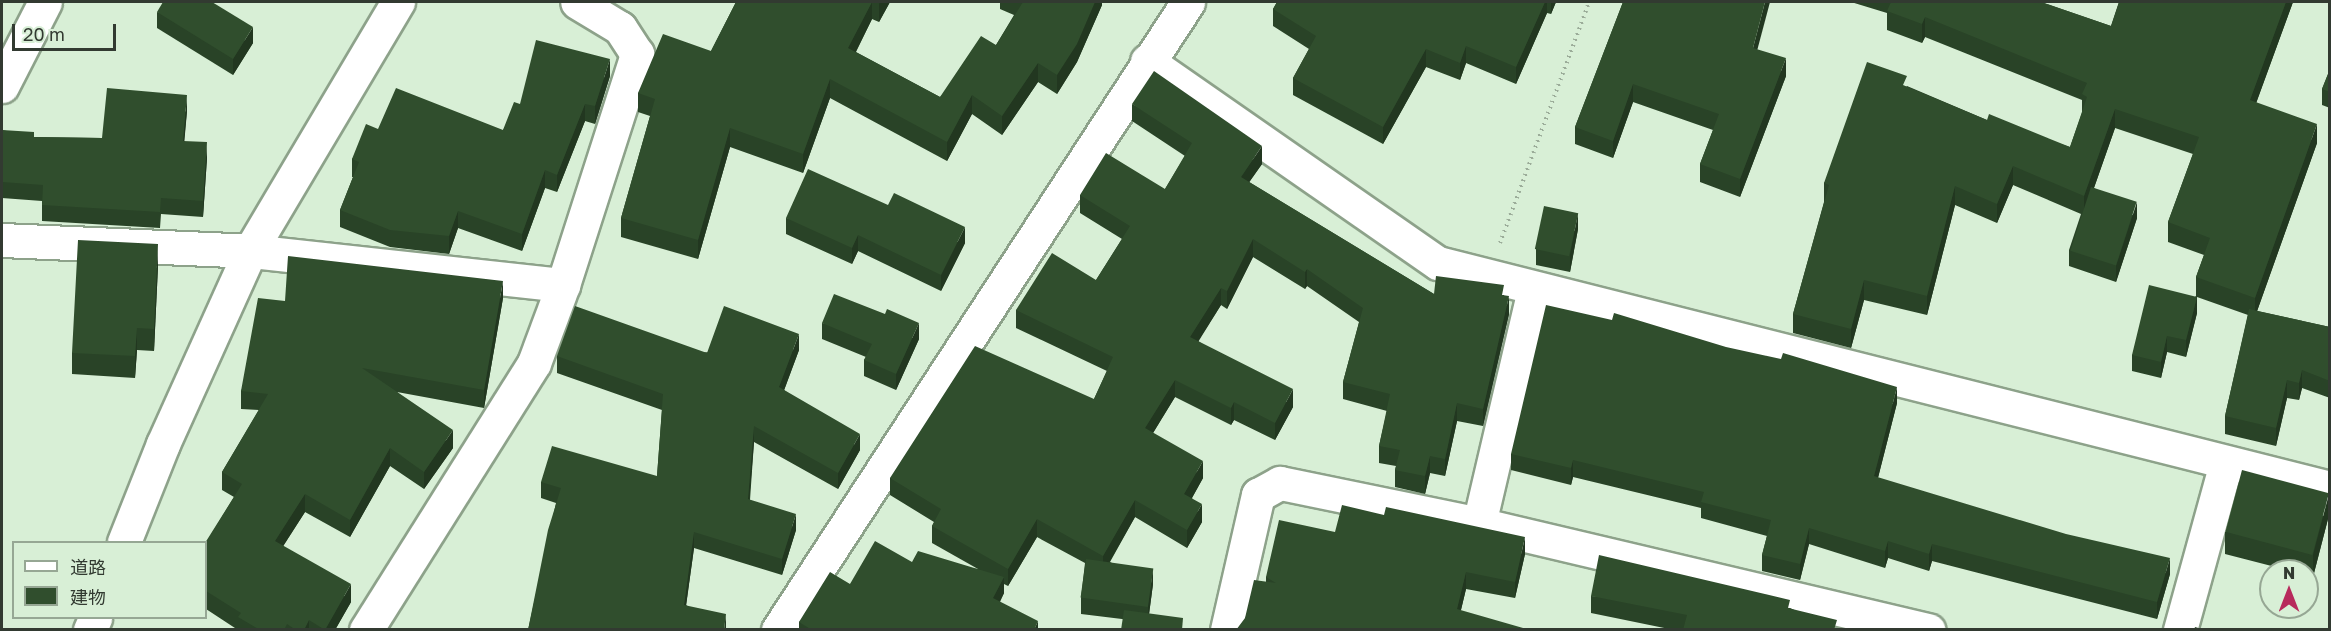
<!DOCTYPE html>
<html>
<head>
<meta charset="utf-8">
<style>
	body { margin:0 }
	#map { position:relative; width:2331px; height:631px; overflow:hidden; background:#d8efd6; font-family:"Golos Text","Noto Sans JP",sans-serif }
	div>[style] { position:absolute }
	.path>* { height:4px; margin-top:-2px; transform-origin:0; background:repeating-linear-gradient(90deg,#9bac99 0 1.5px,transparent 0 6px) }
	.roads { filter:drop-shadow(2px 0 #8da28a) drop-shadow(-2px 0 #8da28a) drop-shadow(0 2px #8da28a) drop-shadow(0 -2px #8da28a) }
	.minor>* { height:33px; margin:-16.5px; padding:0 16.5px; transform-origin:16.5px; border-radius:16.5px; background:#fff }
	.wall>* { inset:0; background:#294327 }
	.shaded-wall>* { inset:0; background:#223720 }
	.building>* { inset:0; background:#304e2d; transform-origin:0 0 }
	span { translate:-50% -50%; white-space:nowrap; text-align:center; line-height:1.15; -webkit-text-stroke:6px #d8efd6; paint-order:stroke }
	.frame { position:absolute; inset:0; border:3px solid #323a31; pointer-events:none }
	.legend { position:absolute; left:12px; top:541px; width:195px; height:78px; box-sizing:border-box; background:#d8efd6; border:2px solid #96a794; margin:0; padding:8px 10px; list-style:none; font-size:18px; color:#323a31 }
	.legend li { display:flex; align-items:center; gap:12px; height:30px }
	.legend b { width:30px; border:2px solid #96a794 }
	.north { position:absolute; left:2259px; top:559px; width:60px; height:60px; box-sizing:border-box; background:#d8efd6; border:2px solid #96a794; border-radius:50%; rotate:0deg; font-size:16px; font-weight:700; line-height:24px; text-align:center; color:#323a31 }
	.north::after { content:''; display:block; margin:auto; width:21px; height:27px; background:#b72a5c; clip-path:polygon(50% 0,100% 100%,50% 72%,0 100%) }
	.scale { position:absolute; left:12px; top:24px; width:104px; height:27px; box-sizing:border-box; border:3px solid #323a31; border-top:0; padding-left:8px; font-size:18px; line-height:21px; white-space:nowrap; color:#323a31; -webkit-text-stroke:4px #d8efd6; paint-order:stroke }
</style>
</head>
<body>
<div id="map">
	<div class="path">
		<i style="left:1500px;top:243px;width:257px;rotate:-69.7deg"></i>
	</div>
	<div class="roads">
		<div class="minor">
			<i style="left:1147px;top:61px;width:354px;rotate:34.8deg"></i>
			<i style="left:1438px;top:263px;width:920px;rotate:14.16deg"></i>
			<i style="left:2px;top:86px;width:94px;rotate:-62.9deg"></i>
			<i style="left:2px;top:240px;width:248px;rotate:2.5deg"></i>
			<i style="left:250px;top:251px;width:315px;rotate:6.2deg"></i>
			<i style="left:1479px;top:524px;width:240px;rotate:-76.8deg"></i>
			<i style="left:124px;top:542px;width:105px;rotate:-68.3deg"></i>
			<i style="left:163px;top:444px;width:212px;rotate:-65.7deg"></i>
			<i style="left:250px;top:251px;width:290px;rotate:-59.3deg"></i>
			<i style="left:90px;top:630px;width:13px;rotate:-67deg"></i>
			<i style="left:366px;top:630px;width:315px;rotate:-57.8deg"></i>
			<i style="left:534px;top:363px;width:83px;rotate:-69.6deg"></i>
			<i style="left:563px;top:285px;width:243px;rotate:-72.2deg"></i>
			<i style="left:637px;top:54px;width:31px;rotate:-123deg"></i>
			<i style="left:620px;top:28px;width:50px;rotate:-148.8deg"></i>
			<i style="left:778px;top:630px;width:750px;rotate:-56.86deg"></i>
			<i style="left:1227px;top:630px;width:139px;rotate:-77.1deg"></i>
			<i style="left:1258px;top:495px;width:25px;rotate:-29deg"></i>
			<i style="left:1280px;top:483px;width:203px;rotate:11.6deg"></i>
			<i style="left:1479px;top:524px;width:462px;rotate:13.3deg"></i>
			<i style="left:2180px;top:630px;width:173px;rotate:-74.6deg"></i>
		</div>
	</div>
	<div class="wall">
		<i style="clip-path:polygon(736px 2px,890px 2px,879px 22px,872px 19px,856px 52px,940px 97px,996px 45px,1014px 15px,1000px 9px,1000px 2px,1102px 2px,1102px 5px,1077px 62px,1057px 94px,1038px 82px,1002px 135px,972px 114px,947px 161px,830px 98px,803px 173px,730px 147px,698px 259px,621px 237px,621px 218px,650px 116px,638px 112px,638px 93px,711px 51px)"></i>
		<i style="clip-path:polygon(1277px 2px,1556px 2px,1551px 14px,1547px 13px,1516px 84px,1466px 63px,1460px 80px,1426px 67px,1383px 144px,1293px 95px,1293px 78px,1309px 49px,1273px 26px,1273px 9px)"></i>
		<i style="clip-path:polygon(1623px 2px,1757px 50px,1786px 76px,1740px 197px,1700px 182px,1700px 164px,1713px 130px,1633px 102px,1613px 158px,1575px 144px,1575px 127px)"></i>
		<i style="clip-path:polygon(1851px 2px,2041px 2px,2111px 26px,2119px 2px,2293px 2px,2256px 103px,2317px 143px,2257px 311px,2330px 327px,2330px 398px,2302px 388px,2299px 400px,2287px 398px,2276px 446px,2225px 434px,2225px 416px,2248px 315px,2197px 297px,2197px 313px,2186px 357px,2167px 352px,2161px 378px,2132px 371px,2132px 355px,2196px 296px,2196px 277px,2204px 255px,2168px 242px,2168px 222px,2193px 154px,2115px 128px,2094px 188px,2137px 218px,2116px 282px,2069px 266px,2069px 250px,2081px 214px,2013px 185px,1997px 223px,1955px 205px,1927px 315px,1864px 300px,1851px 348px,1793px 333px,1793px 314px,1824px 202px,1824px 183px,1907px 86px,1987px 120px,2070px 147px,2082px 113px,2082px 100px,1925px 37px,1922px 43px,1887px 30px,1887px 13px)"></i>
		<i style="clip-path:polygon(157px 12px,253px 43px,233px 75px,157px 28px)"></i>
		<i style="clip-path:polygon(2330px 69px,2330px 108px,2322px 105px,2322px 89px)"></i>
		<i style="clip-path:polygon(610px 76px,595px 124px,585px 121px,557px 192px,545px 188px,522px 251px,458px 228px,449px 254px,390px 247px,340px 227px,340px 210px,353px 177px,352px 177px,352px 159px,378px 129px,503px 130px,520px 104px)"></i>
		<i style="clip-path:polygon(1132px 104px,1262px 164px,1249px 182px,1434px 294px,1504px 295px,1509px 314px,1483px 426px,1457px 421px,1445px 476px,1430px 473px,1425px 494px,1395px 487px,1395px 470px,1396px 466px,1379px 463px,1379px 446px,1387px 411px,1343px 399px,1343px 382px,1359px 322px,1307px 286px,1305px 289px,1253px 257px,1227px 309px,1221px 305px,1198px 341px,1293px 407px,1275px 440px,1234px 420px,1231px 425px,1175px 397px,1153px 433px,1203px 478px,1192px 498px,1202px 522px,1187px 548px,1135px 517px,1110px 562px,1153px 584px,1149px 614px,1183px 630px,1122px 619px,1081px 614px,1081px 598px,1085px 563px,1037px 537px,1008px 586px,1004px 584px,1004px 593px,1000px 602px,1034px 630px,799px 630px,799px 622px,850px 584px,912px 562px,978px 569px,932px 543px,932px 526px,934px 522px,890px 495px,890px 478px,1094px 399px,1107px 371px,1016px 328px,1016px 310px,1096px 280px,1122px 239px,1080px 213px,1080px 195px,1165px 189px,1185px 156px,1132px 121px)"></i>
		<i style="clip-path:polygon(187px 111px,184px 141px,207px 158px,203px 217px,161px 214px,160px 228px,42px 221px,42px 201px,2px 198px,2px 130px,34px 137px,102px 138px)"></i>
		<i style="clip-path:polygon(786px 218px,965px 243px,941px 291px,858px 251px,852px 264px,786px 234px)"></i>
		<i style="clip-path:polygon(1578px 229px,1570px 272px,1536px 265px,1536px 249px)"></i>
		<i style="clip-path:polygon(158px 266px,154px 351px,137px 350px,135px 378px,72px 374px,72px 353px)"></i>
		<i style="clip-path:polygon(503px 298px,484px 408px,397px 392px,453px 448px,424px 489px,390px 466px,350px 537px,305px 512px,283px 546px,351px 602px,335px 630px,238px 630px,206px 609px,206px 543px,234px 497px,222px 490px,222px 472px,259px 410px,241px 409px,241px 391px,285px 301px)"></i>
		<i style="clip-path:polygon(822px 323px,919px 339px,896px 390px,864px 376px,864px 360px,866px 357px,822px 339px)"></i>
		<i style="clip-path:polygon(799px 350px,784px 390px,860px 450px,838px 489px,754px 442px,750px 500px,796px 530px,782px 575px,694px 548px,686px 605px,726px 630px,528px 630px,556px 503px,541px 498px,541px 482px,657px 476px,662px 410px,557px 373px,557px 356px)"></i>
		<i style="clip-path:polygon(1897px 403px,1878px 478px,2170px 574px,2157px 619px,1932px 561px,1929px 571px,1888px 558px,1885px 568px,1809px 544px,1800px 580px,1762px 571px,1762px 555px,1767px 536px,1701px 518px,1701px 508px,1573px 477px,1571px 485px,1511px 470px,1511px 454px)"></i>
		<i style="clip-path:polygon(2329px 515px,2313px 577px,2307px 575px,2307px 571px,2291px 571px,2225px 554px,2225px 532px)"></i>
		<i style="clip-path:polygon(1335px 532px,1525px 554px,1515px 598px,1466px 589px,1461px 610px,1245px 618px,1266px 582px,1266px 577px)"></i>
		<i style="clip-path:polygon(1591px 596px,1790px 608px,1837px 630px,1674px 630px,1591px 613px)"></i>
	</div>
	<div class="shaded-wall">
		<i style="clip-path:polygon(872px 2px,872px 19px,848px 67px,848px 48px)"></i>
		<i style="clip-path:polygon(880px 2px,890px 2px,879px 22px,879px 4px)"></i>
		<i style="clip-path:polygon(1095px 2px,1102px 2px,1102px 5px,1077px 62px,1057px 94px,1057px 75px)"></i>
		<i style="clip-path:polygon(1545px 2px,1547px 2px,1547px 13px,1516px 84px,1516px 67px)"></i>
		<i style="clip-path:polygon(1551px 2px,1556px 2px,1551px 14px)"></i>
		<i style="clip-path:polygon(1765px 2px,1770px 2px,1753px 66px,1753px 48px)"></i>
		<i style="clip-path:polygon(2286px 2px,2293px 2px,2250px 120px,2250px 100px)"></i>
		<i style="clip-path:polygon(1925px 17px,1925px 37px,1922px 43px,1922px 24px)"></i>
		<i style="clip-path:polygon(253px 27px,253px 43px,233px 75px,233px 59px)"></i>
		<i style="clip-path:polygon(1466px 46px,1466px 63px,1460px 80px,1460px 63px)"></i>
		<i style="clip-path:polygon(1426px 49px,1426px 67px,1383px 144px,1383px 127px)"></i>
		<i style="clip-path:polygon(1786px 58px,1786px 76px,1740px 197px,1740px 179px)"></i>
		<i style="clip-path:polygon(610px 59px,610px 76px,595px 124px,595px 106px)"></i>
		<i style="clip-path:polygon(1038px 63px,1038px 82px,1002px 135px,1002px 116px)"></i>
		<i style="clip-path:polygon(830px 79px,830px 98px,803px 173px,803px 154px)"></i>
		<i style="clip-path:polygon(1633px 84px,1633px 102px,1613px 158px,1613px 141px)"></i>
		<i style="clip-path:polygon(187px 95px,187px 111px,183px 157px,183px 141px)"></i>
		<i style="clip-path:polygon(972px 95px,972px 114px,947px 161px,947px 142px)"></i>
		<i style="clip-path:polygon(585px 104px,585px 121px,557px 192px,557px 175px)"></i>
		<i style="clip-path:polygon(2115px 109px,2115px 128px,2084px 216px,2084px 196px)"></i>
		<i style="clip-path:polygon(2317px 124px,2317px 143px,2255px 317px,2255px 298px)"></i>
		<i style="clip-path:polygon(730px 128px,730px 147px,698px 259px,698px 240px)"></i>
		<i style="clip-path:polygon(207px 142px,207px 158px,203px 217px,203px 201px)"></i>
		<i style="clip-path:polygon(1262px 146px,1262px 164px,1241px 194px,1241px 177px)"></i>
		<i style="clip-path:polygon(2013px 166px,2013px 185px,1997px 223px,1997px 204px)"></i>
		<i style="clip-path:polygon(545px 170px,545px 188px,522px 251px,522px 234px)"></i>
		<i style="clip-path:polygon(1955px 186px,1955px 205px,1927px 315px,1927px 296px)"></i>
		<i style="clip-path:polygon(2137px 202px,2137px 218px,2116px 282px,2116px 266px)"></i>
		<i style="clip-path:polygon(458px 211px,458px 228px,449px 254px,449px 236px)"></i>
		<i style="clip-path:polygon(1578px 213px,1578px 229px,1570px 272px,1570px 255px)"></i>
		<i style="clip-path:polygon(965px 227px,965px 243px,941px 291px,941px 275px)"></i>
		<i style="clip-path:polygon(858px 235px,858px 251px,852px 264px,852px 248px)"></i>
		<i style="clip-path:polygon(1253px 239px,1253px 257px,1227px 309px,1227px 291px)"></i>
		<i style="clip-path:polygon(158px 244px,158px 266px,154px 351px,154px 329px)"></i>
		<i style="clip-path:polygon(1307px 269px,1307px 286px,1305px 289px,1305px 272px)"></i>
		<i style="clip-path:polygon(1864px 280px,1864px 300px,1851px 348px,1851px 329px)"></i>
		<i style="clip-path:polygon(503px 281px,503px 298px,484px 408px,484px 390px)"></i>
		<i style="clip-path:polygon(1221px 288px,1221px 305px,1190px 355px,1190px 337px)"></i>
		<i style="clip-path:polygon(1509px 296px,1509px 314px,1483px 426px,1483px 409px)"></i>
		<i style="clip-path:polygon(2197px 297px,2197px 313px,2186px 357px,2186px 340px)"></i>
		<i style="clip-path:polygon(919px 323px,919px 339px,896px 390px,896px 374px)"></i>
		<i style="clip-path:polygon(137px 328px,137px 350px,135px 378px,135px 356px)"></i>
		<i style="clip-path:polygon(799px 334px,799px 350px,779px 404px,779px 387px)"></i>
		<i style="clip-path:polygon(2167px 336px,2167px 352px,2161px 378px,2161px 362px)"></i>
		<i style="clip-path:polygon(2302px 370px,2302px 388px,2299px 400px,2299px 383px)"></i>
		<i style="clip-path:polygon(1175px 380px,1175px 397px,1145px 446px,1145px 428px)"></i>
		<i style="clip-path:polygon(2287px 380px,2287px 398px,2276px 446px,2276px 428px)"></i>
		<i style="clip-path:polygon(1897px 387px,1897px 403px,1874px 493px,1874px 476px)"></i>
		<i style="clip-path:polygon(1293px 389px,1293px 407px,1275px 440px,1275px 423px)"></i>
		<i style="clip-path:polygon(1234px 402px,1234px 420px,1231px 425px,1231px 408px)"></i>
		<i style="clip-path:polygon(1457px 403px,1457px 421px,1445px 476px,1445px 459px)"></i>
		<i style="clip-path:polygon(754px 426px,754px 442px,748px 515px,748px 499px)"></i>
		<i style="clip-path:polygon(453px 430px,453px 448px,424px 489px,424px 472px)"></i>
		<i style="clip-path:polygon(860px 434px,860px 450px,838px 489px,838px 473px)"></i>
		<i style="clip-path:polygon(390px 448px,390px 466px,350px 537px,350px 520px)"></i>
		<i style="clip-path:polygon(1430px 456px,1430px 473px,1425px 494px,1425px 476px)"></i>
		<i style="clip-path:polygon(1573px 460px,1573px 477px,1571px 485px,1571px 468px)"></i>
		<i style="clip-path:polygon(1203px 461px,1203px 478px,1184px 512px,1184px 494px)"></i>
		<i style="clip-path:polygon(305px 494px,305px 512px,275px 559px,275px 541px)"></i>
		<i style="clip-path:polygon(2329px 494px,2329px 515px,2313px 577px,2313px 555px)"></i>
		<i style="clip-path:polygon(1135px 500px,1135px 517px,1103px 573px,1103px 556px)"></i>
		<i style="clip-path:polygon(1202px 504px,1202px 522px,1187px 548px,1187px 530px)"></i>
		<i style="clip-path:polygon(796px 514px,796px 530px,782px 575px,782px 559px)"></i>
		<i style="clip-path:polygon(1037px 519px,1037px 537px,1008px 586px,1008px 569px)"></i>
		<i style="clip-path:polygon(1809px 528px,1809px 544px,1800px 580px,1800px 564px)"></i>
		<i style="clip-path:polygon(694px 532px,694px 548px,684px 621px,684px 605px)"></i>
		<i style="clip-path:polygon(1525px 537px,1525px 554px,1515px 598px,1515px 582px)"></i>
		<i style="clip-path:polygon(1888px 541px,1888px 558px,1885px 568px,1885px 551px)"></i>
		<i style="clip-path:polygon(1932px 544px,1932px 561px,1929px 571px,1929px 554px)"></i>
		<i style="clip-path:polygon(2170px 558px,2170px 574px,2157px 619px,2157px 602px)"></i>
		<i style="clip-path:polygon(1153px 568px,1153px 584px,1148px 622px,1148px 606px)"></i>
		<i style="clip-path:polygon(1466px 572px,1466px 589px,1457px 626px,1457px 609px)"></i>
		<i style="clip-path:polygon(1004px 577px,1004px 593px,993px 614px,993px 598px)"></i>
		<i style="clip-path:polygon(351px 584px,351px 602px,335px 630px,325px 630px)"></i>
		<i style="clip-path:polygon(726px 614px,726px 630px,724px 630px)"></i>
		<i style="clip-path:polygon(309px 620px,309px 630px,304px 630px)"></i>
		<i style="clip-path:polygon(1038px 621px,1038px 630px,1034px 630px)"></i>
	</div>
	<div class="building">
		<i style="clip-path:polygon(163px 2px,212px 2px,253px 27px,233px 59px,157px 12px)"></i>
		<i style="clip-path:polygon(736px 2px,872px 2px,848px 48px,940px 97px,981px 36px,996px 45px,1023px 2px,1095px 2px,1077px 44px,1057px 75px,1038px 63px,1002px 116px,972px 95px,947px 142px,830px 79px,803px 154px,730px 128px,698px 240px,621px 218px,655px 99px,638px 93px,663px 34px,711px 51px)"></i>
		<i style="clip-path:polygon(1277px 2px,1545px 2px,1516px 67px,1466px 46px,1460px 63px,1426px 49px,1383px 127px,1293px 78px,1316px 36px,1273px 9px)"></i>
		<i style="clip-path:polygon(1623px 2px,1765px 2px,1753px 48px,1786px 58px,1740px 179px,1700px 164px,1719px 114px,1633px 84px,1613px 141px,1575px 127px)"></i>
		<i style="clip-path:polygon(1891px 2px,2041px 2px,2111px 26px,2119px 2px,2286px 2px,2250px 100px,2317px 124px,2255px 298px,2196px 277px,2210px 238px,2168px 222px,2199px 137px,2115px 109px,2084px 196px,2013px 166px,1997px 204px,1955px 186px,1927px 296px,1864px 280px,1851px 329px,1793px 314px,1829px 185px,1824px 183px,1867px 62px,1907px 76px,1903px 85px,1987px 120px,1989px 114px,2070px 147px,2087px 97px,2082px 94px,2087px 83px,1925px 17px,1922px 24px,1887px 11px)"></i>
		<i style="clip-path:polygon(536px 40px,610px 59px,595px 106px,585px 104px,557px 175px,545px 170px,522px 234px,458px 211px,449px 236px,390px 230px,340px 210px,359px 162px,352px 159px,366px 124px,378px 129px,396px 88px,503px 130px,514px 102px,520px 104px)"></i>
		<i style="clip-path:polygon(2330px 69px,2330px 92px,2322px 89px)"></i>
		<i style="clip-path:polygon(1154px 71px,1262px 146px,1241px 177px,1434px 294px,1436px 276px,1504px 285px,1502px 295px,1509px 296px,1483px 409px,1457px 403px,1445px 459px,1430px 456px,1425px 476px,1395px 470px,1400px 450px,1379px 446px,1390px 394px,1343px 382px,1363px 308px,1307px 269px,1305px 272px,1253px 239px,1227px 291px,1221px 288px,1190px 337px,1293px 389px,1275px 423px,1234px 402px,1231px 408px,1175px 380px,1145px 428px,1203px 461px,1184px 494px,1202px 504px,1187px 530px,1135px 500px,1103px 556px,1037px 519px,1008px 569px,932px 526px,941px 509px,890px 478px,975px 346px,1094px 399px,1113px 357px,1016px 310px,1052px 253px,1096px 280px,1130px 226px,1080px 195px,1106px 153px,1165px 189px,1192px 143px,1132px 104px)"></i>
		<i style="clip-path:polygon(107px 88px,187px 95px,183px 141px,207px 142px,203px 201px,161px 198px,160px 212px,42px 205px,43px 185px,2px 182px,2px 130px,34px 132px,34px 137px,102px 138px)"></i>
		<i style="clip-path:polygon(808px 169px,888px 205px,894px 193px,965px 227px,941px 275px,858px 235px,852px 248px,786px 218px)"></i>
		<i style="left:2091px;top:187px;width:48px;height:67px;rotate:18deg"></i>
		<i style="left:1544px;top:206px;width:35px;height:44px;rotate:12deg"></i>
		<i style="clip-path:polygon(78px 240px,158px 244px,154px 329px,137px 328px,135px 356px,72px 353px)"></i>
		<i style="clip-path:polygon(288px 256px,503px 281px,484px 390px,362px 368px,453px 430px,424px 472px,390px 448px,350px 520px,305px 494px,275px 541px,351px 584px,325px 630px,309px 620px,304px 630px,296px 630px,287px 624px,284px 630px,260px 630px,238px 617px,241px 613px,206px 591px,205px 543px,242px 484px,222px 472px,268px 394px,241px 391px,258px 298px,285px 301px)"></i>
		<i style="clip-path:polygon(2149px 285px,2197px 297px,2186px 340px,2167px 336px,2161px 362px,2132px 355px)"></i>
		<i style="clip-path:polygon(834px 294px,885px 314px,887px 309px,919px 323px,896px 374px,864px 360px,872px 344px,822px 323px)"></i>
		<i style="clip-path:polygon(1546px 305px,1612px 320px,1614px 313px,1726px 347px,1781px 359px,1783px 353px,1897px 387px,1874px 476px,2066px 534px,2170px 558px,2157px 602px,1932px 544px,1929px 554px,1888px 541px,1885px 551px,1809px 528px,1800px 564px,1762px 555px,1771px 520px,1701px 502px,1704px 492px,1573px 460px,1571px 468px,1511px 454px)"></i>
		<i style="clip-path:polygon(575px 306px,707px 353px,724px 306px,799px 334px,779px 387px,860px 434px,838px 473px,754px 426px,748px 499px,796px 514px,782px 559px,694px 532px,684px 605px,726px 614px,724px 630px,528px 630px,548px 530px,561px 488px,541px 482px,552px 446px,657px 476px,663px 394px,557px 356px)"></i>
		<i style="clip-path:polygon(2249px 309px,2330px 327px,2330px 381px,2302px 370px,2299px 383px,2287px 380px,2276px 428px,2225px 416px)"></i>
		<i style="left:2242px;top:470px;width:90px;height:64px;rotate:15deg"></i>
		<i style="clip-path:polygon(1342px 505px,1384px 515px,1386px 507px,1525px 537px,1515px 582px,1466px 572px,1457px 609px,1530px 630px,1236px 630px,1245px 618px,1254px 580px,1276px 583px,1266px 577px,1279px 520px,1335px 532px)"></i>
		<i style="clip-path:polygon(875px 541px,912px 562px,918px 551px,1004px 577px,993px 598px,1038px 621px,1034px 630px,812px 630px,799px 622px,830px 572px,850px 584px)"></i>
		<i style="clip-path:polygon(1599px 555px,1790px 600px,1788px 608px,1837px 620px,1834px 630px,1683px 630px,1687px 615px,1591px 596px)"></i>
		<i style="left:1086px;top:559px;width:68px;height:39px;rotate:8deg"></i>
		<i style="clip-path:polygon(1124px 610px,1183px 618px,1182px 630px,1121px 630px)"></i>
		<i style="clip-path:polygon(2195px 627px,2205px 630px,2194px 630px)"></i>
	</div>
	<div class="frame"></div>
	<ul class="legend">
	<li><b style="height:8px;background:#fff"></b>道路</li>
	<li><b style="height:16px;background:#304e2d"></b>建物</li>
	</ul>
	<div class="north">N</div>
	<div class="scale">20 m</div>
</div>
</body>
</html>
